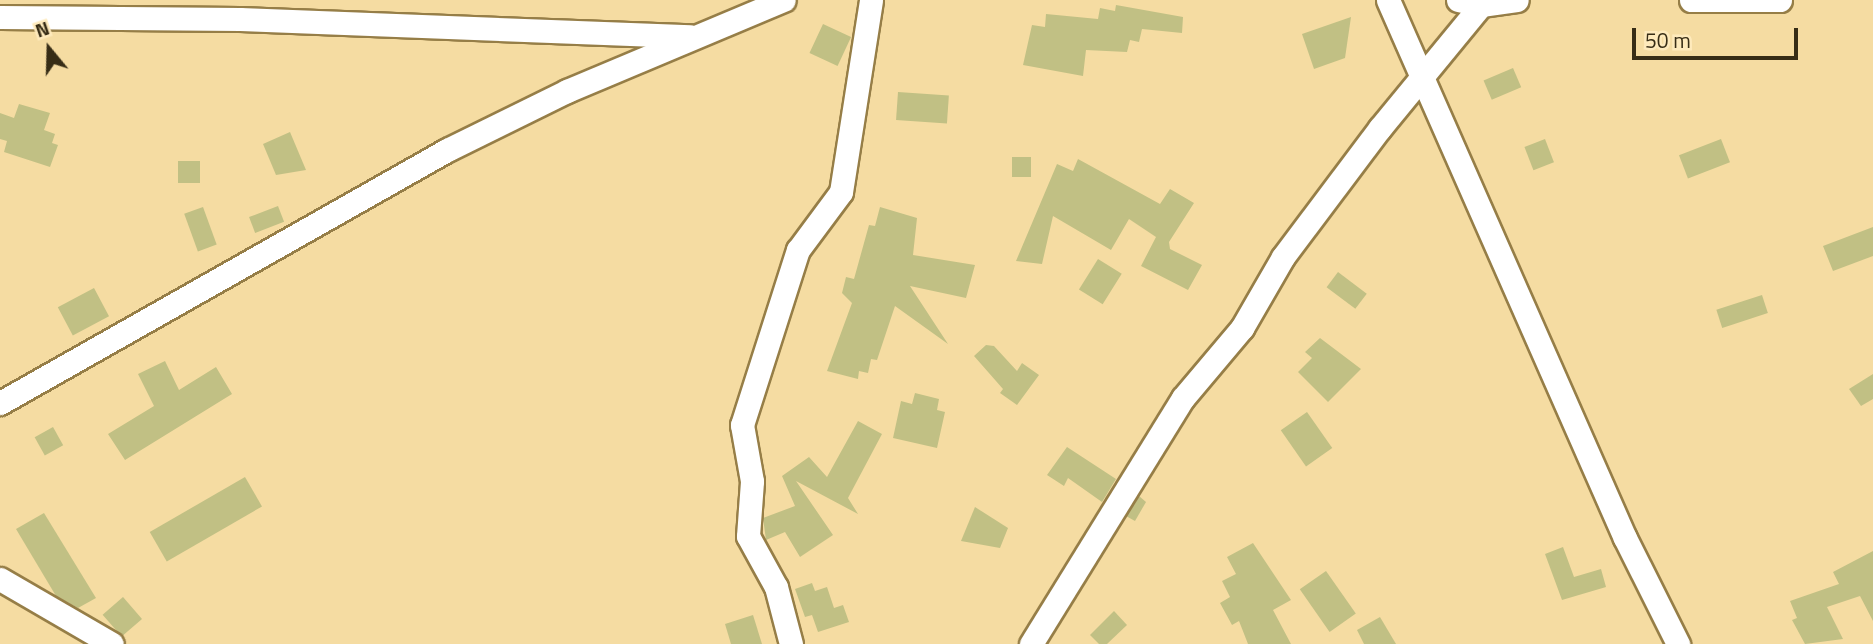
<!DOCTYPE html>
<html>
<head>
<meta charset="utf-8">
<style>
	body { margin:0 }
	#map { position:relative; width:1873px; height:644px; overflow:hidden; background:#f5dca2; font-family:"Titillium Web",sans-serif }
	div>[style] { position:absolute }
	.building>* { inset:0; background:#c1c084; transform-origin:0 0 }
	.roads { filter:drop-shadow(2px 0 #967e47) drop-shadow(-2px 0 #967e47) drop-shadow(0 2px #967e47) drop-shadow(0 -2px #967e47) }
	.minor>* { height:23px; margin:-11.5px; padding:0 11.5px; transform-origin:11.5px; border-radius:11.5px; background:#fff }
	span { translate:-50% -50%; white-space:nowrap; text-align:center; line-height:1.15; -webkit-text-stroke:5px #feeabc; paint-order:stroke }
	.north { position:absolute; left:14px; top:14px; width:70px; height:70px; -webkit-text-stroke:5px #feeabc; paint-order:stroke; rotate:341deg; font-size:19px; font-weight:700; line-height:28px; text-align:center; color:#372d16 }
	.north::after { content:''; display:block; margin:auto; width:24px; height:32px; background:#372d16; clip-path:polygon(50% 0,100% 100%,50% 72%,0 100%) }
	.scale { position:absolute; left:1632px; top:28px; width:166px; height:32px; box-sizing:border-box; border:4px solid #372d16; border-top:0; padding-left:9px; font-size:21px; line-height:24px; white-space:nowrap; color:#372d16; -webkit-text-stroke:5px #feeabc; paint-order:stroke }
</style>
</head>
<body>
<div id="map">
	<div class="building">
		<i style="clip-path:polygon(1116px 5px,1183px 17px,1182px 33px,1142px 29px,1139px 42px,1130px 40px,1127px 52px,1086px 50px,1083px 76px,1023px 65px,1032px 25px,1045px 27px,1046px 14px,1098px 19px,1100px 8px,1115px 11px)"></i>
		<i style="clip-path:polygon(1351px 17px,1345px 58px,1314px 69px,1302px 34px)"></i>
		<i style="left:823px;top:24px;width:31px;height:32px;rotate:25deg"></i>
		<i style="left:1513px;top:68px;width:21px;height:32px;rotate:67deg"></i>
		<i style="left:898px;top:92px;width:51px;height:28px;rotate:4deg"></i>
		<i style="clip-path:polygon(19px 104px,50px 113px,44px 130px,55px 134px,52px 143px,58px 145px,50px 167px,4px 152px,7px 141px,0 139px,0 113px,14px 118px)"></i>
		<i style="clip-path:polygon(290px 132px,306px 170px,276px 175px,263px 144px)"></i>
		<i style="left:1545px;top:139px;width:25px;height:22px;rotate:69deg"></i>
		<i style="left:1721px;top:139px;width:25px;height:45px;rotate:69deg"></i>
		<i style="left:1012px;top:157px;width:19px;height:20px"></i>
		<i style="clip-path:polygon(1078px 159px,1160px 204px,1170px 189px,1194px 203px,1169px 242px,1170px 249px,1202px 265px,1188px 290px,1141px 266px,1156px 237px,1129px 219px,1111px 250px,1053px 216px,1042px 264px,1016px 261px,1057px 164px,1073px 171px)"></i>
		<i style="left:178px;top:161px;width:22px;height:22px"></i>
		<i style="left:278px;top:206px;width:17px;height:31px;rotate:69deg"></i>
		<i style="left:203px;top:207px;width:40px;height:20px;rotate:70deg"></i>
		<i style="clip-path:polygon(880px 207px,917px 218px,913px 255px,975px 265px,966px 298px,910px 286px,948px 344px,895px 306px,877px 360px,871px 359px,868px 373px,859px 371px,858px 379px,827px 371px,852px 303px,842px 293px,846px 277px,854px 279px,869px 225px,875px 226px)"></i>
		<i style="clip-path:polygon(1873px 227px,1873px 256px,1833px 271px,1823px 246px)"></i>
		<i style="left:1098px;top:259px;width:28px;height:36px;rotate:32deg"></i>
		<i style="left:1338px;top:272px;width:36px;height:19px;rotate:37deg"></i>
		<i style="left:94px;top:288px;width:32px;height:41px;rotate:62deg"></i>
		<i style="left:1762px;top:295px;width:19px;height:48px;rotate:72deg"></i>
		<i style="clip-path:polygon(1320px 338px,1361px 369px,1328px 402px,1298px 372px,1312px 358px,1305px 352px)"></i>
		<i style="clip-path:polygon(986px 345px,994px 346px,1017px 371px,1022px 363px,1039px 375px,1017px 405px,1000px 393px,1003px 389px,974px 356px)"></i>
		<i style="clip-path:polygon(165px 361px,179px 390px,216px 367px,232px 394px,125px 460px,108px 434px,154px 406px,138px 374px)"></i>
		<i style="clip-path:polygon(1873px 374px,1873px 399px,1861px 406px,1849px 389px)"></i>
		<i style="clip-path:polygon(915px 393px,939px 399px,937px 410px,945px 412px,937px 448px,893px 438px,901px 401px,912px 404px)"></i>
		<i style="left:1307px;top:412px;width:44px;height:32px;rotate:55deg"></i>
		<i style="clip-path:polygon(858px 421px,882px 434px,848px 498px,858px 514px,796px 481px,833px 535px,800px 557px,785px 532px,766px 540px,763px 518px,795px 506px,782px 476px,809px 457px,827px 477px)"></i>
		<i style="left:53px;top:427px;width:21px;height:21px;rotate:61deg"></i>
		<i style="clip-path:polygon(1067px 447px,1116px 479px,1102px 502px,1068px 478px,1064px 486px,1047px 475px)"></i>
		<i style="left:245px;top:477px;width:34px;height:110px;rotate:60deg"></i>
		<i style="clip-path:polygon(1139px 496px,1146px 502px,1135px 521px,1126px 516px)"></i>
		<i style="clip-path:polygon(975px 507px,1008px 528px,1000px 548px,961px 541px)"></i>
		<i style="clip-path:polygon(44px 513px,96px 598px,78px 608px,56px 596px,16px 529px)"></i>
		<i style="clip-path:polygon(1253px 543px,1291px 600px,1273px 610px,1291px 644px,1248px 644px,1239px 621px,1232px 625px,1220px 603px,1230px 597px,1222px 581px,1236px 574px,1227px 557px)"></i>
		<i style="clip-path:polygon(1563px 547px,1574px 577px,1601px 569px,1606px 587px,1562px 600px,1545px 554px)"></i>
		<i style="clip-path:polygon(1873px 551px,1873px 621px,1860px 596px,1827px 607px,1843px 639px,1805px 644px,1792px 620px,1797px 618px,1790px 601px,1839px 584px,1833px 572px)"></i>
		<i style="left:1326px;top:571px;width:52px;height:32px;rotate:55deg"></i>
		<i style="clip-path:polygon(812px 583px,815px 591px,827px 587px,834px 608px,843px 605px,849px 622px,818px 632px,812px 615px,805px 617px,795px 589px)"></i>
		<i style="left:123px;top:597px;width:29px;height:27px;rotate:49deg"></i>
		<i style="clip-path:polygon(1114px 611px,1127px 625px,1107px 644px,1099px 644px,1090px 635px)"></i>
		<i style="clip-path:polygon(753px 615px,762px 644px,731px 644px,725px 624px)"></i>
		<i style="clip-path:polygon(1380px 617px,1396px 644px,1364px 644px,1357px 630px)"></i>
	</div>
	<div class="roads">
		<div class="minor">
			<i style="left:1388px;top:0;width:588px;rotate:66.23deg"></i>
			<i style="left:1625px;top:538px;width:119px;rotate:63.4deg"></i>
			<i style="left:1458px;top:0;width:24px;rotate:12deg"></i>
			<i style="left:1481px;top:5px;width:36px;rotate:-8deg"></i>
			<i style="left:1691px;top:0;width:89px"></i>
			<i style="left:0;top:17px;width:240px;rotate:0.5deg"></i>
			<i style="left:240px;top:19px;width:450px;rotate:2.2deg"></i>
			<i style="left:0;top:403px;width:514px;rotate:-29.51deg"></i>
			<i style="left:447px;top:150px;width:134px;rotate:-26.2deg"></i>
			<i style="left:567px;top:91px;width:235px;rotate:-22.8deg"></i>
			<i style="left:0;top:579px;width:129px;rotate:30.1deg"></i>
			<i style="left:791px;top:644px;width:59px;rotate:-104.7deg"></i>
			<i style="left:776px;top:587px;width:58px;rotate:-118.8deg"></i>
			<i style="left:748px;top:536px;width:55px;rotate:-85.8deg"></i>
			<i style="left:752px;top:481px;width:57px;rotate:-100.1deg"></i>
			<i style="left:742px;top:425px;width:184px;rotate:-72.3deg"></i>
			<i style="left:798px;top:250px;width:72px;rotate:-53.4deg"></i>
			<i style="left:841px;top:192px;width:194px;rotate:-81.1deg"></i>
			<i style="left:1031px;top:644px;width:289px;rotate:-58.3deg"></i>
			<i style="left:1183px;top:398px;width:92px;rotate:-49.9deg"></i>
			<i style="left:1242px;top:328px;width:82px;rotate:-60deg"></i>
			<i style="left:1283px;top:257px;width:161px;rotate:-53.1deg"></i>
			<i style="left:1380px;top:128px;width:159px;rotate:-50.6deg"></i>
		</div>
	</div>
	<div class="north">N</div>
	<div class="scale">50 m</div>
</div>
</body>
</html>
